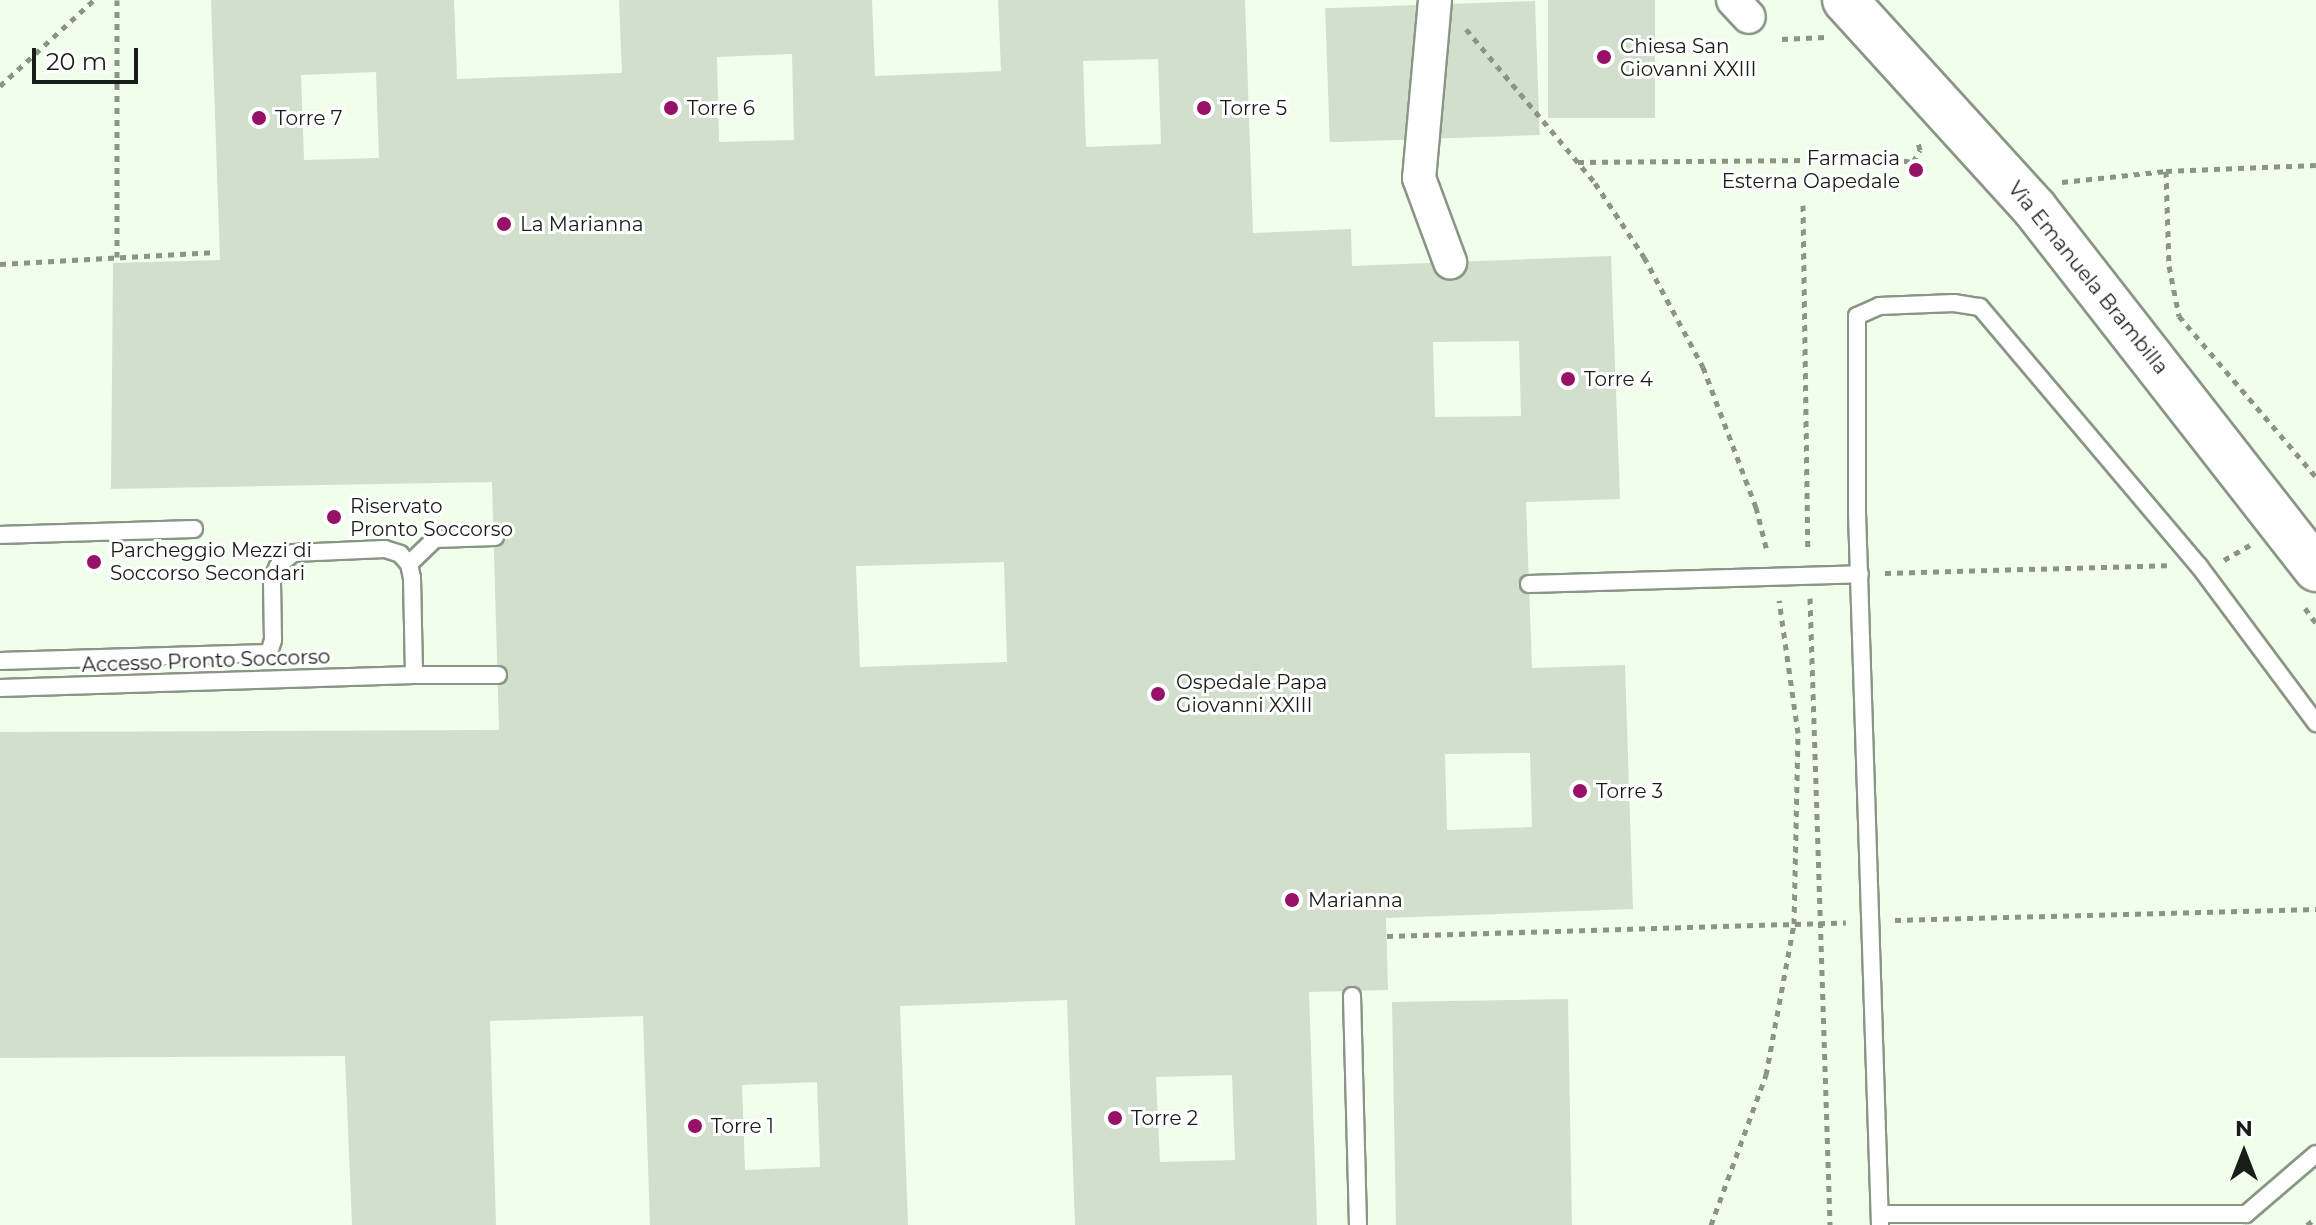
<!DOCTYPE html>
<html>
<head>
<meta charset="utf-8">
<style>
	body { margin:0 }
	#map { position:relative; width:2316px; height:1225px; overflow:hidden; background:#f1feeb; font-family:Montserrat,sans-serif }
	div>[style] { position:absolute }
	.building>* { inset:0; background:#d2dfcc; transform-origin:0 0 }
	.path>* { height:5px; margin-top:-2.5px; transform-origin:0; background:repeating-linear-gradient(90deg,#8b9487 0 6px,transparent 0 12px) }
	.roads { filter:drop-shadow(2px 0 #8a9685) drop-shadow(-2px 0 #8a9685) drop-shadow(0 2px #8a9685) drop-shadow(0 -2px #8a9685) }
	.lane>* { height:16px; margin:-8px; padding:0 8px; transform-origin:8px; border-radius:8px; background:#fff }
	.street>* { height:32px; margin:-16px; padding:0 16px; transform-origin:16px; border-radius:16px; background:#fff }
	.secondary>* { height:44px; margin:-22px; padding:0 22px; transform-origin:22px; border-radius:22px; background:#fff }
	.dots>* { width:22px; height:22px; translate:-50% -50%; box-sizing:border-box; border:4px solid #fff; border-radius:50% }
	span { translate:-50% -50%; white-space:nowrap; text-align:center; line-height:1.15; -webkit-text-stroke:6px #fff; paint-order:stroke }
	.poi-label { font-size:20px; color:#191d17 }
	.left { translate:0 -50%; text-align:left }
	.right { translate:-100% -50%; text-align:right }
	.street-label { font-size:20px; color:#191d17 }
	.north { position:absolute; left:2204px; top:1113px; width:80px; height:80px; -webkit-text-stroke:6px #fff; paint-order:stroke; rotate:0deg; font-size:22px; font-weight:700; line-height:32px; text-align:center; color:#191d17 }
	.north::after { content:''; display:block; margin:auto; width:28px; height:36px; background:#191d17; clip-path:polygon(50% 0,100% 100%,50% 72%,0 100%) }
	.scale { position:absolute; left:32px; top:48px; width:106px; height:36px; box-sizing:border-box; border:4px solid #191d17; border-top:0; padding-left:10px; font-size:24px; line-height:28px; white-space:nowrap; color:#191d17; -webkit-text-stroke:6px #fff; paint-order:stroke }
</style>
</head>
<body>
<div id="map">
	<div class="building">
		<i style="clip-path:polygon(evenodd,211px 0,454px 0,457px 79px,622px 73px,619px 0,872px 0,875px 76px,1001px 71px,998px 0,1245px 0,1253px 233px,1351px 229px,1352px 266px,1611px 256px,1620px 499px,1526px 502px,1532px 668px,1625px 665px,1633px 909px,1386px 918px,1388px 990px,1309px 992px,1317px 1225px,1075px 1225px,1067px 1000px,900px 1006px,908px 1225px,650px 1225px,643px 1016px,490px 1021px,496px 1225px,352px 1225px,345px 1056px,0 1058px,0 732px,499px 730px,492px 482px,111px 489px,113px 263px,220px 260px,211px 0,792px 54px,794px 140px,719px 142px,717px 57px,792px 54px,211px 0,1158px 59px,1161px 144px,1086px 147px,1083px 61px,1158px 59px,211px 0,376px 72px,379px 158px,304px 160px,301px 75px,376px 72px,211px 0,1519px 341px,1521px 416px,1435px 417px,1433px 342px,1519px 341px,211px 0,1004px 562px,1007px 662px,860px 667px,856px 566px,1004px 562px,211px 0,1530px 753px,1532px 827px,1447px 830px,1445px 754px,1530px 753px,211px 0,1232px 1075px,1235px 1160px,1160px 1162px,1156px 1077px,1232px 1075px,211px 0,817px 1082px,820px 1167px,745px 1170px,742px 1085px,817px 1082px)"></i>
		<i style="left:1548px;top:0;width:107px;height:118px"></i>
		<i style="left:1535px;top:1px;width:134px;height:210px;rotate:88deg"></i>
		<i style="left:1568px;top:999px;width:226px;height:176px;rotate:89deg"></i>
	</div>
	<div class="path">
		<i style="left:117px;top:0;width:257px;rotate:90deg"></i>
		<i style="left:1466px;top:29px;width:201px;rotate:50deg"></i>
		<i style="left:1595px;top:183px;width:89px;rotate:56.5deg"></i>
		<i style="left:1644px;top:257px;width:125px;rotate:61.8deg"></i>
		<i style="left:1703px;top:367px;width:150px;rotate:69.3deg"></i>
		<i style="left:1756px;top:507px;width:45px;rotate:76deg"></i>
		<i style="left:1782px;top:39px;width:43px;rotate:-2.7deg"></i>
		<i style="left:0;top:86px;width:127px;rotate:-42.5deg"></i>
		<i style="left:1578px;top:162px;width:314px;rotate:-0.5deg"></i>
		<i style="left:1892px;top:159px;width:21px;rotate:8deg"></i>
		<i style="left:1913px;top:162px;width:14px;rotate:-60deg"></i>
		<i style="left:1920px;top:150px;width:8px;rotate:-104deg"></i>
		<i style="left:2166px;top:171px;width:95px;rotate:88.2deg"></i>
		<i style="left:2169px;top:266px;width:51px;rotate:78.7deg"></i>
		<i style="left:2179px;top:316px;width:211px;rotate:49.6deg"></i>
		<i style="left:2062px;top:182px;width:105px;rotate:-6deg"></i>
		<i style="left:2166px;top:171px;width:150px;rotate:-2.3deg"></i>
		<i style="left:1803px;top:205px;width:347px;rotate:89.2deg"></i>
		<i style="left:0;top:264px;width:212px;rotate:-3.2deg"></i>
		<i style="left:2224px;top:560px;width:30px;rotate:-30deg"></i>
		<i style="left:1885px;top:573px;width:282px;rotate:-1.6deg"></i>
		<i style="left:1810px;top:598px;width:627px;rotate:88.17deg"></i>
		<i style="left:2305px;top:608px;width:19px;rotate:54deg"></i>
		<i style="left:1895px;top:920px;width:421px;rotate:-1.5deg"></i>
		<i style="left:1387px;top:936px;width:459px;rotate:-1.7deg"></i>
		<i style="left:1711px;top:1225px;width:160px;rotate:-69.9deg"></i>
		<i style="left:1766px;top:1075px;width:154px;rotate:-79.5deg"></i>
		<i style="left:1794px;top:924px;width:191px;rotate:-88.8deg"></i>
		<i style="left:1798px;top:733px;width:134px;rotate:-98.1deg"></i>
		<i style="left:2307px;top:1225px;width:11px;rotate:-38deg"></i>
	</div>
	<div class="roads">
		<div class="lane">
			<i style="left:0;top:535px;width:194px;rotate:-1.8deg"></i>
			<i style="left:409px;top:564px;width:36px;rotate:-44deg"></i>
			<i style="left:435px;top:539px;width:60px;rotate:-1.9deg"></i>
			<i style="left:1529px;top:584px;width:331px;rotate:-1.7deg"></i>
			<i style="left:0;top:661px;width:269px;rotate:-1.7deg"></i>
			<i style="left:269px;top:653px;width:14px;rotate:-73deg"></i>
			<i style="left:273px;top:640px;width:60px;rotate:-91deg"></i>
			<i style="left:272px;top:580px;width:15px;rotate:-67deg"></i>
			<i style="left:278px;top:566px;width:20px;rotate:-41deg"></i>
			<i style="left:293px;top:553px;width:92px;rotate:-2.5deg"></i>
			<i style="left:385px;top:549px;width:16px;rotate:18deg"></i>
			<i style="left:400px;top:554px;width:13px;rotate:48deg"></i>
			<i style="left:409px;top:564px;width:14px;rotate:78deg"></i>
			<i style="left:412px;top:578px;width:97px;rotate:88.8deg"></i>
			<i style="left:414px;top:675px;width:414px;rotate:178.2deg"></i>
			<i style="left:414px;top:675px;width:84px"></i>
			<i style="left:1352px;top:996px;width:229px;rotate:88.5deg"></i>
			<i style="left:1880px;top:1214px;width:366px"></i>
			<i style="left:2246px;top:1214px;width:92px;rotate:-40.6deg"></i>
			<i style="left:1880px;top:1225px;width:713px;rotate:-91.85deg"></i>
			<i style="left:1857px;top:512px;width:196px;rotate:-90deg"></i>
			<i style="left:1857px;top:316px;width:24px;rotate:-24deg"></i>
			<i style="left:1879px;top:306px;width:75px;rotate:-2.3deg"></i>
			<i style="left:1954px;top:303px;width:26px;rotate:9deg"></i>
			<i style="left:1980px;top:307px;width:339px;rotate:49.8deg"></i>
			<i style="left:2199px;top:566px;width:196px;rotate:53.3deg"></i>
		</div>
		<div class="street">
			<i style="left:1435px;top:0;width:179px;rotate:95.1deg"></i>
			<i style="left:1419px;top:178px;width:90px;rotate:69.7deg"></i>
			<i style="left:1733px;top:0;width:23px;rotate:47deg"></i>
		</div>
		<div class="secondary">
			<i style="left:1845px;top:0;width:282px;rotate:47.7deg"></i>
			<i style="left:2035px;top:209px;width:457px;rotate:52deg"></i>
		</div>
	</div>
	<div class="dots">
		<i style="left:1604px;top:57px;background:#971167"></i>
		<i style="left:671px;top:108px;background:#971167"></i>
		<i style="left:1204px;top:108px;background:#971167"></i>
		<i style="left:259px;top:118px;background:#971167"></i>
		<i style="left:1916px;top:170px;background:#971167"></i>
		<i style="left:504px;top:224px;background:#971167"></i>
		<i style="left:1568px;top:379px;background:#971167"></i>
		<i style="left:334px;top:517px;background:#971167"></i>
		<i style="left:94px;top:562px;background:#971167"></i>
		<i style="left:1158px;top:694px;background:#971167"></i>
		<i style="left:1580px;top:791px;background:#971167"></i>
		<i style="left:1292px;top:900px;background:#971167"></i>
		<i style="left:1115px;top:1118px;background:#971167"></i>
		<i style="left:695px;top:1126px;background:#971167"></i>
	</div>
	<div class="poi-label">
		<span class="left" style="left:1620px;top:58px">Chiesa San<br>Giovanni XXIII</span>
		<span class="left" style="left:687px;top:108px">Torre 6</span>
		<span class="left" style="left:1220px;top:108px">Torre 5</span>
		<span class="left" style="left:275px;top:118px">Torre 7</span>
		<span class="right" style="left:1900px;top:170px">Farmacia<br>Esterna Oapedale</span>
		<span class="left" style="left:520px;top:224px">La Marianna</span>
		<span class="left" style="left:1584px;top:379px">Torre 4</span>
		<span class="left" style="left:350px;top:518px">Riservato<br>Pronto Soccorso</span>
		<span class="left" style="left:110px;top:562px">Parcheggio Mezzi di<br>Soccorso Secondari</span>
		<span class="left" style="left:1176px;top:694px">Ospedale Papa<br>Giovanni XXIII</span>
		<span class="left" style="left:1596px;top:791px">Torre 3</span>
		<span class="left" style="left:1308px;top:900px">Marianna</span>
		<span class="left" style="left:1131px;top:1118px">Torre 2</span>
		<span class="left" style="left:711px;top:1126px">Torre 1</span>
	</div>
	<div class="street-label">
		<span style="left:2088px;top:278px;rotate:51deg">Via Emanuela Brambilla</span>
		<span style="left:206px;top:661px;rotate:-2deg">Accesso Pronto Soccorso</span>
	</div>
	<div class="north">N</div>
	<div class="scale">20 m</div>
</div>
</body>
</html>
